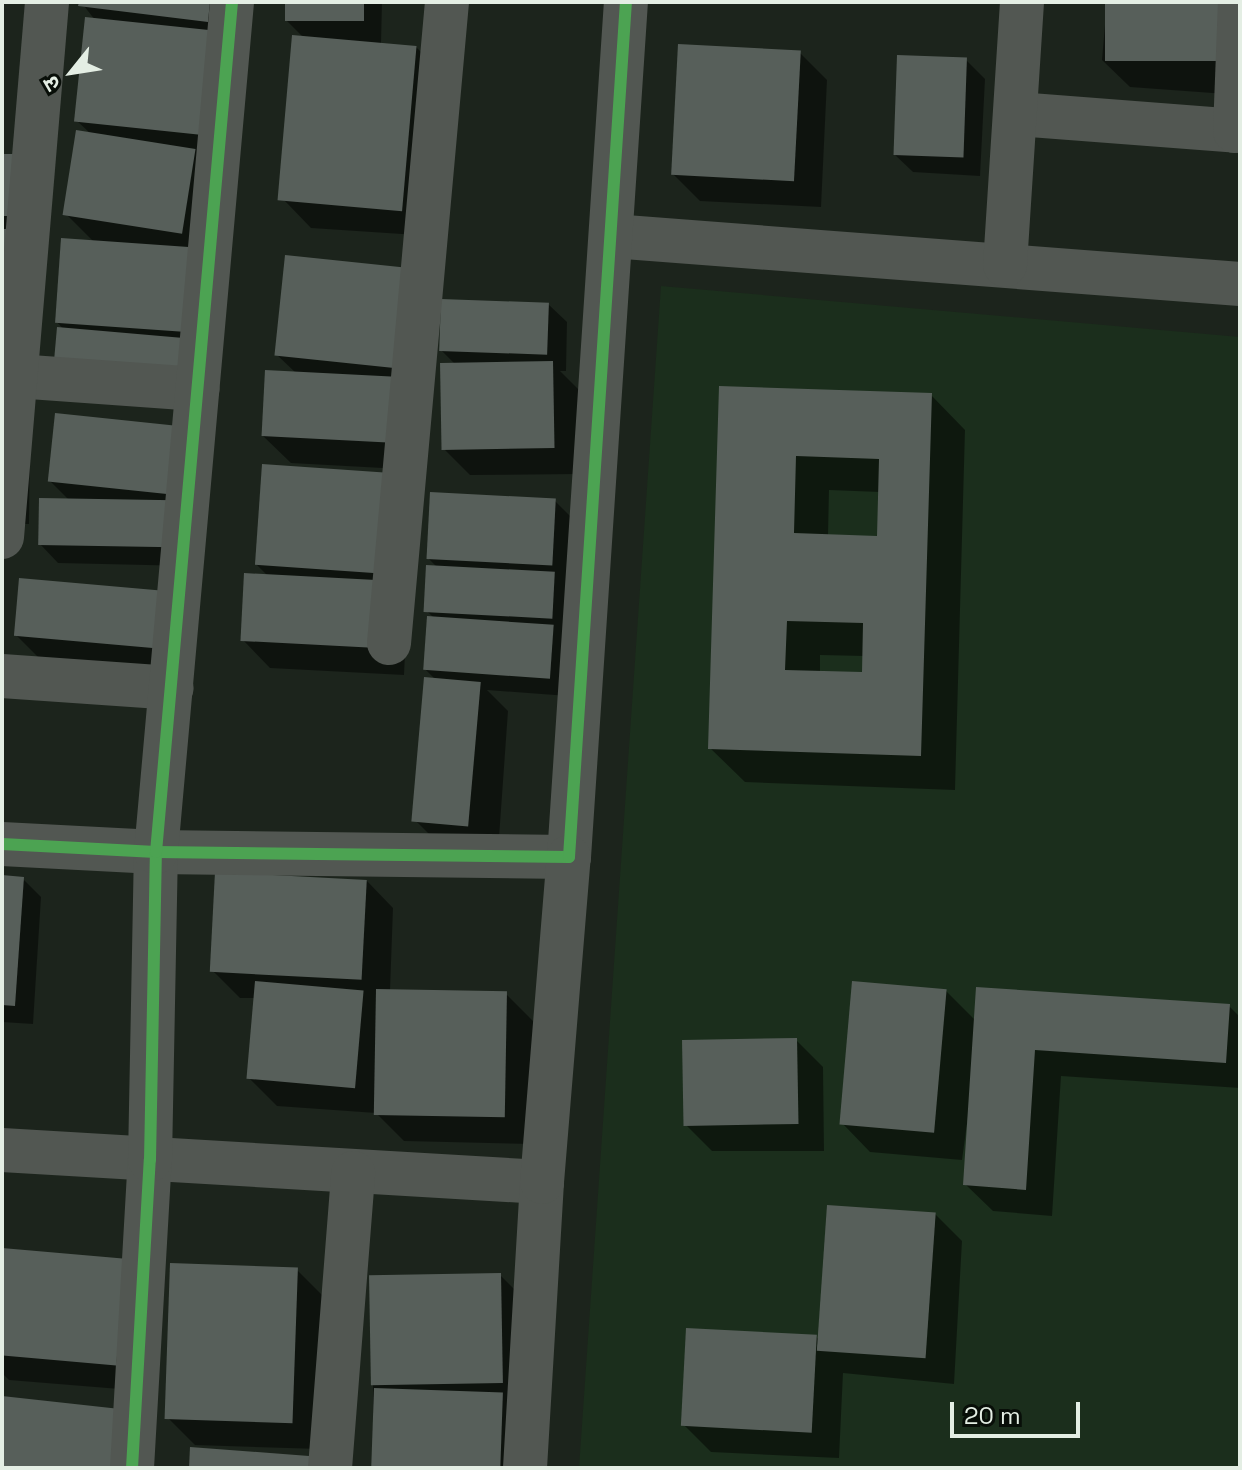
<!DOCTYPE html>
<html>
<head>
<meta charset="utf-8">
<style>
	body { margin:0 }
	#map { position:relative; width:1242px; height:1470px; overflow:hidden; background:#1c241c; font-family:"Space Grotesk","Noto Sans Devanagari",sans-serif }
	div>[style] { position:absolute }
	.built>* { inset:0; background:#1b2e1c }
	.shadow>* { inset:0; background:#0007 }
	.building>* { inset:0; background:#575f5a; transform-origin:0 0 }
	.minor>* { height:44px; margin:-22px; padding:0 22px; transform-origin:22px; border-radius:22px; background:#525752 }
	.cycleway>* { height:12px; margin:-6px; padding:0 6px; transform-origin:6px; border-radius:6px; background:#4ca352 }
	span { translate:-50% -50%; white-space:nowrap; text-align:center; line-height:1.15; -webkit-text-stroke:8px #080e08; paint-order:stroke }
	.frame { position:absolute; inset:0; border:4px solid #e4eee4; pointer-events:none }
	.north { position:absolute; left:32px; top:32px; width:80px; height:80px; -webkit-text-stroke:6px #080e08; paint-order:stroke; rotate:240deg; font-size:22px; font-weight:700; line-height:32px; text-align:center; color:#e4eee4 }
	.north::after { content:''; display:block; margin:auto; width:28px; height:36px; background:#e4eee4; clip-path:polygon(50% 0,100% 100%,50% 72%,0 100%) }
	.scale { position:absolute; left:950px; top:1402px; width:130px; height:36px; box-sizing:border-box; border:4px solid #e4eee4; border-top:0; padding-left:10px; font-size:24px; line-height:28px; white-space:nowrap; color:#e4eee4; -webkit-text-stroke:6px #080e08; paint-order:stroke }
</style>
</head>
<body>
<div id="map">
	<div class="built">
		<i style="clip-path:polygon(661px 286px,1240px 337px,1240px 1468px,579px 1468px)"></i>
	</div>
	<div class="shadow">
		<i style="clip-path:polygon(81px 2px,230px 2px,209px 359px,64px 330px,57px 322px,94px 242px,66px 214px,91px 134px,76px 120px,95px 20px)"></i>
		<i style="clip-path:polygon(287px 2px,382px 2px,381px 44px,416px 47px,443px 74px,432px 236px,311px 228px,284px 200px,304px 38px,286px 20px)"></i>
		<i style="clip-path:polygon(1107px 2px,1240px 2px,1240px 95px,1130px 87px,1102px 60px)"></i>
		<i style="clip-path:polygon(800px 53px,827px 80px,821px 207px,700px 201px,673px 174px)"></i>
		<i style="clip-path:polygon(966px 60px,985px 79px,980px 176px,913px 172px,894px 154px)"></i>
		<i style="clip-path:polygon(2px 156px,18px 156px,2px 331px)"></i>
		<i style="clip-path:polygon(408px 271px,419px 470px,291px 463px,263px 436px,297px 374px,276px 354px)"></i>
		<i style="clip-path:polygon(548px 304px,567px 322px,566px 371px,560px 371px,579px 390px,580px 474px,470px 475px,443px 448px,454px 363px,441px 350px)"></i>
		<i style="clip-path:polygon(evenodd,721px 388px,931px 395px,965px 430px,955px 790px,745px 782px,710px 748px,721px 388px,829px 490px,880px 492px,879px 538px,828px 536px,829px 490px,721px 388px,820px 655px,864px 656px,864px 674px,820px 673px,820px 655px)"></i>
		<i style="clip-path:polygon(30px 419px,29px 524px,2px 524px)"></i>
		<i style="clip-path:polygon(175px 427px,190px 566px,58px 563px,40px 544px,70px 501px,50px 481px)"></i>
		<i style="clip-path:polygon(387px 475px,407px 610px,404px 675px,270px 668px,243px 640px,269px 577px,257px 565px)"></i>
		<i style="clip-path:polygon(555px 501px,582px 528px,568px 696px,487px 690px,508px 711px,498px 852px,443px 848px,416px 821px,436px 680px,425px 669px,434px 618px,427px 611px,437px 567px,428px 558px)"></i>
		<i style="clip-path:polygon(159px 592px,182px 675px,44px 663px,17px 636px)"></i>
		<i style="clip-path:polygon(2px 713px,4px 716px,2px 741px)"></i>
		<i style="clip-path:polygon(2px 877px,23px 879px,41px 897px,33px 1024px,2px 1022px)"></i>
		<i style="clip-path:polygon(366px 880px,393px 908px,390px 991px,506px 994px,533px 1021px,532px 1144px,404px 1141px,376px 1113px,277px 1106px,250px 1079px,256px 998px,240px 998px,213px 971px)"></i>
		<i style="clip-path:polygon(946px 991px,976px 1021px,1229px 1006px,1240px 1017px,1240px 1088px,1061px 1076px,1052px 1216px,993px 1211px,965px 1184px,971px 1094px,962px 1160px,870px 1152px,843px 1124px)"></i>
		<i style="clip-path:polygon(796px 1040px,823px 1067px,824px 1151px,712px 1151px,685px 1124px)"></i>
		<i style="clip-path:polygon(935px 1214px,962px 1241px,954px 1384px,843px 1373px,839px 1458px,711px 1452px,684px 1425px,816px 1337px,821px 1341px)"></i>
		<i style="clip-path:polygon(2px 1250px,144px 1391px,9px 1380px,2px 1373px)"></i>
		<i style="clip-path:polygon(297px 1270px,324px 1297px,320px 1449px,195px 1445px,168px 1418px)"></i>
		<i style="clip-path:polygon(500px 1275px,527px 1302px,528px 1468px,373px 1468px,373px 1384px)"></i>
	</div>
	<div class="building">
		<i style="clip-path:polygon(79px 2px,210px 2px,208px 22px,78px 6px)"></i>
		<i style="left:285px;top:2px;width:79px;height:19px"></i>
		<i style="left:1105px;top:2px;width:127px;height:59px"></i>
		<i style="left:85px;top:17px;width:134px;height:105px;rotate:6deg"></i>
		<i style="left:292px;top:35px;width:125px;height:166px;rotate:5deg"></i>
		<i style="left:678px;top:44px;width:123px;height:131px;rotate:3deg"></i>
		<i style="left:897px;top:55px;width:70px;height:100px;rotate:2deg"></i>
		<i style="left:76px;top:130px;width:121px;height:86px;rotate:9deg"></i>
		<i style="left:2px;top:154px;width:16px;height:62px"></i>
		<i style="clip-path:polygon(2px 229px,8px 229px,2px 306px)"></i>
		<i style="left:61px;top:238px;width:128px;height:85px;rotate:4deg"></i>
		<i style="left:285px;top:255px;width:125px;height:101px;rotate:6deg"></i>
		<i style="left:441px;top:299px;width:108px;height:52px;rotate:2deg"></i>
		<i style="left:57px;top:327px;width:130px;height:39px;rotate:5deg"></i>
		<i style="left:553px;top:361px;width:87px;height:113px;rotate:89deg"></i>
		<i style="left:265px;top:370px;width:131px;height:66px;rotate:3deg"></i>
		<i style="clip-path:polygon(evenodd,719px 386px,932px 393px,921px 756px,708px 749px,719px 386px,796px 456px,879px 459px,877px 536px,794px 533px,796px 456px,719px 386px,787px 621px,863px 623px,862px 672px,785px 670px,787px 621px)"></i>
		<i style="left:55px;top:413px;width:122px;height:69px;rotate:6deg"></i>
		<i style="left:262px;top:464px;width:126px;height:101px;rotate:4deg"></i>
		<i style="left:430px;top:492px;width:126px;height:67px;rotate:3deg"></i>
		<i style="left:39px;top:498px;width:135px;height:47px;rotate:1deg"></i>
		<i style="left:426px;top:565px;width:129px;height:47px;rotate:3deg"></i>
		<i style="left:244px;top:573px;width:137px;height:68px;rotate:3deg"></i>
		<i style="left:19px;top:578px;width:142px;height:58px;rotate:5deg"></i>
		<i style="left:427px;top:616px;width:127px;height:54px;rotate:4deg"></i>
		<i style="left:424px;top:677px;width:57px;height:145px;rotate:5deg"></i>
		<i style="left:215px;top:872px;width:152px;height:100px;rotate:3deg"></i>
		<i style="clip-path:polygon(2px 875px,24px 877px,15px 1006px,2px 1005px)"></i>
		<i style="left:255px;top:981px;width:109px;height:98px;rotate:5deg"></i>
		<i style="left:852px;top:981px;width:95px;height:144px;rotate:5deg"></i>
		<i style="clip-path:polygon(976px 987px,1230px 1004px,1226px 1063px,1035px 1050px,1026px 1190px,963px 1185px)"></i>
		<i style="left:376px;top:989px;width:131px;height:126px;rotate:1deg"></i>
		<i style="left:797px;top:1038px;width:86px;height:115px;rotate:89deg"></i>
		<i style="left:827px;top:1205px;width:109px;height:146px;rotate:4deg"></i>
		<i style="left:2px;top:1248px;width:124px;height:107px;rotate:5deg"></i>
		<i style="left:170px;top:1263px;width:128px;height:156px;rotate:2deg"></i>
		<i style="left:501px;top:1273px;width:110px;height:132px;rotate:89deg"></i>
		<i style="left:686px;top:1328px;width:131px;height:98px;rotate:3deg"></i>
		<i style="left:374px;top:1388px;width:129px;height:80px;rotate:2deg"></i>
		<i style="clip-path:polygon(2px 1396px,120px 1409px,114px 1468px,2px 1468px)"></i>
		<i style="clip-path:polygon(190px 1447px,322px 1457px,322px 1468px,189px 1468px)"></i>
	</div>
	<div class="minor">
		<i style="left:1017px;top:114px;width:224px;rotate:4.4deg"></i>
		<i style="left:1235px;top:131px;width:129px;rotate:-87.8deg"></i>
		<i style="left:612px;top:236px;width:630px;rotate:4.37deg"></i>
		<i style="left:1005px;top:265px;width:264px;rotate:-86.3deg"></i>
		<i style="left:2px;top:375px;width:196px;rotate:4.1deg"></i>
		<i style="left:2px;top:537px;width:537px;rotate:-85.19deg"></i>
		<i style="left:389px;top:643px;width:644px;rotate:-84.83deg"></i>
		<i style="left:2px;top:676px;width:170px;rotate:4deg"></i>
		<i style="left:2px;top:844px;width:154px;rotate:3deg"></i>
		<i style="left:156px;top:852px;width:413px;rotate:0.7deg"></i>
		<i style="left:569px;top:857px;width:857px;rotate:-86.19deg"></i>
		<i style="left:2px;top:1150px;width:541px;rotate:3.39deg"></i>
		<i style="left:132px;top:1468px;width:309px;rotate:-86.7deg"></i>
		<i style="left:150px;top:1160px;width:308px;rotate:-88.9deg"></i>
		<i style="left:156px;top:852px;width:853px;rotate:-84.89deg"></i>
		<i style="left:330px;top:1468px;width:296px;rotate:-85.5deg"></i>
		<i style="left:525px;top:1468px;width:287px;rotate:-86.6deg"></i>
		<i style="left:542px;top:1182px;width:326px;rotate:-85.3deg"></i>
	</div>
	<div class="cycleway">
		<i style="left:2px;top:844px;width:154px;rotate:3deg"></i>
		<i style="left:156px;top:852px;width:413px;rotate:0.7deg"></i>
		<i style="left:569px;top:857px;width:857px;rotate:-86.19deg"></i>
		<i style="left:132px;top:1468px;width:309px;rotate:-86.7deg"></i>
		<i style="left:150px;top:1160px;width:308px;rotate:-88.9deg"></i>
		<i style="left:156px;top:852px;width:853px;rotate:-84.89deg"></i>
	</div>
	<div class="frame"></div>
	<div class="north">उ</div>
	<div class="scale">20 m</div>
</div>
</body>
</html>
